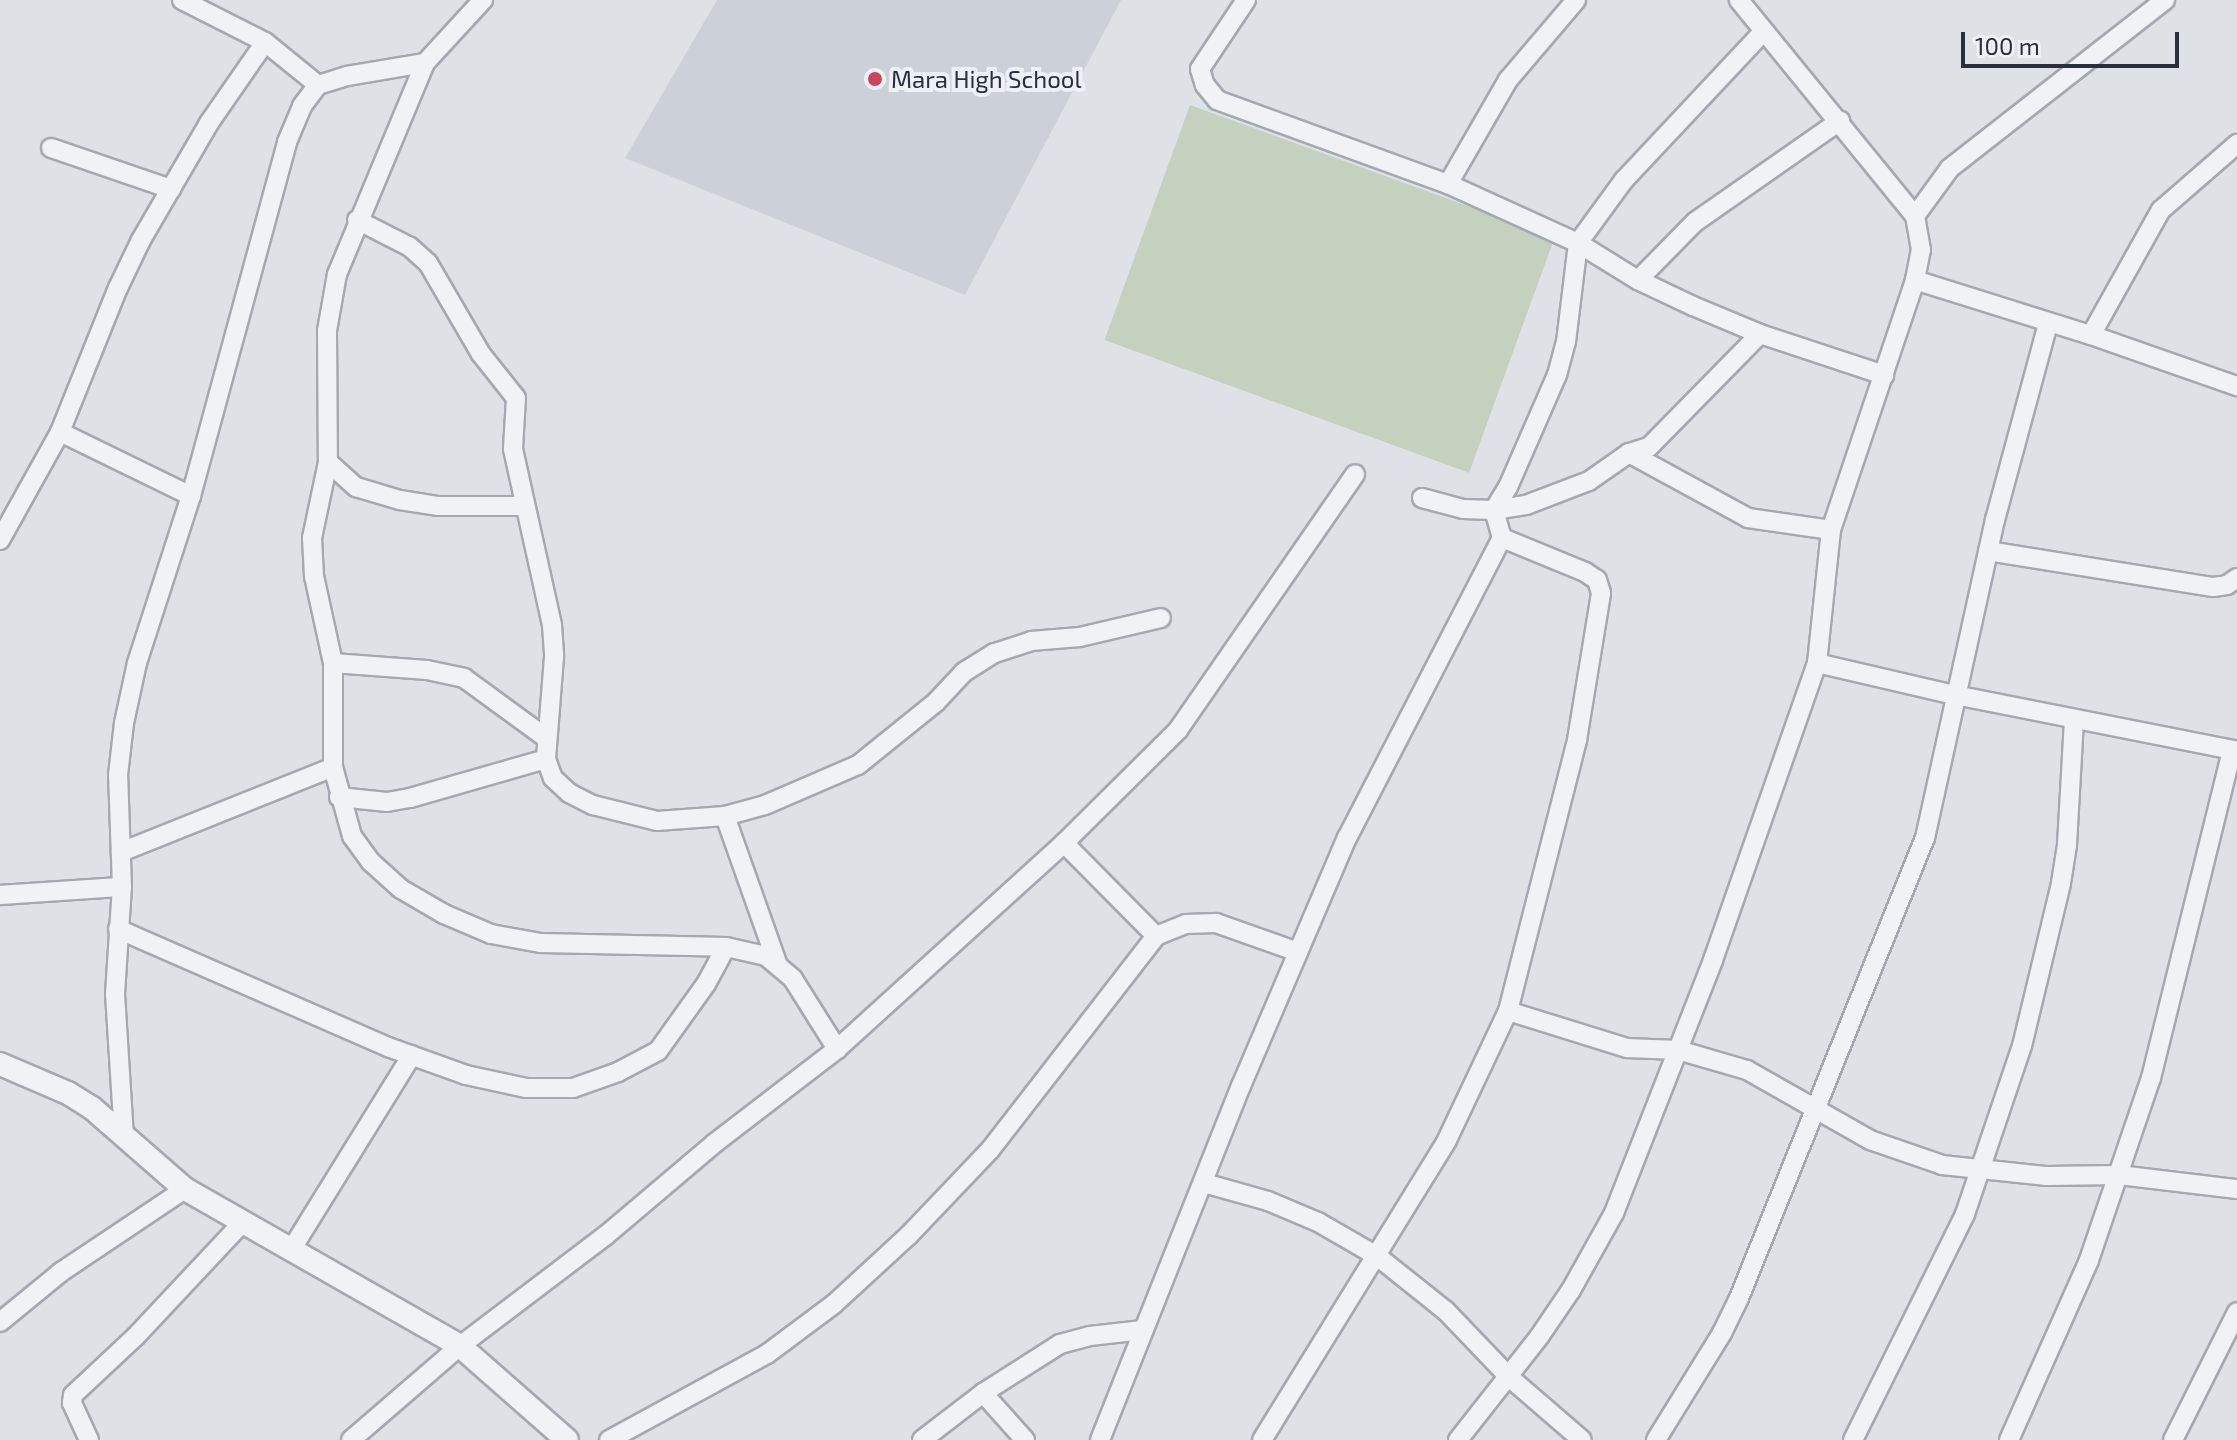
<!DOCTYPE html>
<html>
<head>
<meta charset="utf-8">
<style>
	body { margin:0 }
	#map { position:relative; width:2237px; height:1440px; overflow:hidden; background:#dee2e7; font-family:"Exo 2",sans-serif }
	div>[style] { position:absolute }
	.built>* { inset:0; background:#ccd1d9 }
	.green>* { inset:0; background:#c4d1bf; transform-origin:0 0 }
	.roads { filter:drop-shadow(2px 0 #a4a9b1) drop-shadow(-2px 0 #a4a9b1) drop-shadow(0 2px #a4a9b1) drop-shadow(0 -2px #a4a9b1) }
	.minor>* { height:18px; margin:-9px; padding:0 9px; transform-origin:9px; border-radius:9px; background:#f0f2f6 }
	.tertiary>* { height:22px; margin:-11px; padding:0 11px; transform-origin:11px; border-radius:11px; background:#f0f2f6 }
	.dots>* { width:22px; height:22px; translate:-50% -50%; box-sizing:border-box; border:4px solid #edf1f5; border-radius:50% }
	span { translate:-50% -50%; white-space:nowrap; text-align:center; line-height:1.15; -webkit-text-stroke:8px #edf1f5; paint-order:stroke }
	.poi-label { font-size:24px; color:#28303d }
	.left { translate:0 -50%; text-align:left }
	.scale { position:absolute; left:1961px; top:32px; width:218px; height:36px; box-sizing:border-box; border:4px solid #28303d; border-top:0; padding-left:10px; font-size:24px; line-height:28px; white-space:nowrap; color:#28303d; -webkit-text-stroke:6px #edf1f5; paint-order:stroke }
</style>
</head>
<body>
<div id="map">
	<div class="built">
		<i style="clip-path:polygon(717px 0,1121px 0,965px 295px,625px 158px)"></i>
	</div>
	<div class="green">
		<i style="left:1190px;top:105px;width:388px;height:250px;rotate:20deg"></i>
	</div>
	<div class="roads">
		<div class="minor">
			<i style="left:182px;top:0;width:93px;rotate:26.8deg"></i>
			<i style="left:265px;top:42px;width:68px;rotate:39.1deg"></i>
			<i style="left:1246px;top:0;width:83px;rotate:123.7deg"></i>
			<i style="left:1200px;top:69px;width:17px;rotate:73deg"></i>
			<i style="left:1205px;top:85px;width:19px;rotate:51deg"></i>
			<i style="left:1217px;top:100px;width:246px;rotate:20deg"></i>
			<i style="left:1448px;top:184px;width:143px;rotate:24.4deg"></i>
			<i style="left:1578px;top:243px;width:70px;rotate:31.7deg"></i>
			<i style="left:1638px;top:280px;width:61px;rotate:25.3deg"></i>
			<i style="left:1693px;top:306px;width:73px;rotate:22.7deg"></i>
			<i style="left:1760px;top:334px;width:131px;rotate:18.3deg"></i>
			<i style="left:425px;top:63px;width:229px;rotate:112.6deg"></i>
			<i style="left:337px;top:274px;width:58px;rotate:100deg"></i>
			<i style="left:327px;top:331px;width:131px;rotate:89.6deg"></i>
			<i style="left:328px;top:462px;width:78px;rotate:101.9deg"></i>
			<i style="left:312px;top:538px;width:38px;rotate:87deg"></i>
			<i style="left:314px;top:576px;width:89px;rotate:77.7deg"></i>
			<i style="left:333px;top:663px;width:104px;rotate:90deg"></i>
			<i style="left:333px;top:767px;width:72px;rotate:74.6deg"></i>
			<i style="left:352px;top:836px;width:32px;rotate:54deg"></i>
			<i style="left:371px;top:862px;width:40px;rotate:42deg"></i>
			<i style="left:401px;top:889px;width:50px;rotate:30.2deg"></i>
			<i style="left:444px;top:914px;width:51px;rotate:23.1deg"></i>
			<i style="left:491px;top:934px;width:51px;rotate:10.2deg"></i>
			<i style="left:541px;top:943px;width:185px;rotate:1.2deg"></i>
			<i style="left:726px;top:947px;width:41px;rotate:12.7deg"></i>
			<i style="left:766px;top:956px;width:35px;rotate:40deg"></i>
			<i style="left:793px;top:979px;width:83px;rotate:57.8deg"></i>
			<i style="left:51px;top:148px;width:127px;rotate:18.9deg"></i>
			<i style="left:1448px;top:184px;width:120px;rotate:-60deg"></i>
			<i style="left:1508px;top:80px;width:105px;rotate:-49.6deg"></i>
			<i style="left:1915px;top:216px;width:59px;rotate:-53.9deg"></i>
			<i style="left:1950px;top:168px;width:273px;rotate:-38deg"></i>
			<i style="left:357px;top:220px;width:59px;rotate:27deg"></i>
			<i style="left:410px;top:247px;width:24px;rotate:42deg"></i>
			<i style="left:428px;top:263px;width:105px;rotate:59.8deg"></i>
			<i style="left:481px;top:354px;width:56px;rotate:51.5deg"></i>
			<i style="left:516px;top:398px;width:51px;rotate:93.4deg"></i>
			<i style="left:513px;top:449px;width:180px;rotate:77.5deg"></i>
			<i style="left:552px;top:625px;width:32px;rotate:86deg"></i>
			<i style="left:554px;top:657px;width:102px;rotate:94.5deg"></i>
			<i style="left:546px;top:759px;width:20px;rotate:70deg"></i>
			<i style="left:553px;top:778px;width:22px;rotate:43deg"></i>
			<i style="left:569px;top:793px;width:27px;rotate:27deg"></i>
			<i style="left:593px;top:805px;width:66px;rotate:14deg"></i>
			<i style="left:657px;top:821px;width:68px;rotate:-4.2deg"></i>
			<i style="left:725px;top:816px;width:41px;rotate:-15.4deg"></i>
			<i style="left:765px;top:805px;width:101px;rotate:-23.3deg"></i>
			<i style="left:858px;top:765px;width:100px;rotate:-38.9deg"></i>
			<i style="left:936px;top:702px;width:41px;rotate:-47deg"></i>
			<i style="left:964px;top:672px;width:36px;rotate:-32deg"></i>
			<i style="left:995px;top:653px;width:38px;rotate:-18deg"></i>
			<i style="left:1031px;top:641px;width:49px;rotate:-4.7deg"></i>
			<i style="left:1080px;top:637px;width:83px;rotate:-13.2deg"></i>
			<i style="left:1638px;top:280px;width:81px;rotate:-45.5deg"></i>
			<i style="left:1695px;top:222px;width:177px;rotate:-34.9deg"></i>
			<i style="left:1915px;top:280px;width:184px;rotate:17.4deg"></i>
			<i style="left:2091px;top:335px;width:155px;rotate:19.3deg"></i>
			<i style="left:2091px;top:335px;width:143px;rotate:-60.8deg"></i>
			<i style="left:2161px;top:210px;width:101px;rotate:-41deg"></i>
			<i style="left:60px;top:432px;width:146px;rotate:26deg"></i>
			<i style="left:1629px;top:453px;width:21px;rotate:-17deg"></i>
			<i style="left:1649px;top:447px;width:158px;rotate:-45.5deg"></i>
			<i style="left:328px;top:462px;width:38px;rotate:42deg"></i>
			<i style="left:356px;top:487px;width:46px;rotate:16.5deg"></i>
			<i style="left:400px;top:500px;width:39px;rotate:9deg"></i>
			<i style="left:439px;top:506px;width:83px"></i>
			<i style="left:1422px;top:498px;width:42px;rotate:15deg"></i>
			<i style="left:1463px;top:509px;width:31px;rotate:2deg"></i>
			<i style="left:1494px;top:510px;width:27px;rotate:-59deg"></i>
			<i style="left:1508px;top:487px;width:122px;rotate:-66.4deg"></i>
			<i style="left:1557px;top:375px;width:34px;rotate:-75deg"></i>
			<i style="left:1566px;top:342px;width:100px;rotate:-83.1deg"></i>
			<i style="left:1578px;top:243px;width:78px;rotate:-53.9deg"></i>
			<i style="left:1624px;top:180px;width:204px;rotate:-46.8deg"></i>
			<i style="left:0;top:540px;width:124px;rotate:-60.9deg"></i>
			<i style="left:60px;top:432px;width:155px;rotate:-68.1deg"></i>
			<i style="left:118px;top:288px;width:53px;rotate:-64.4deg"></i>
			<i style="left:141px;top:240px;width:135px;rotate:-59.8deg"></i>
			<i style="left:209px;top:123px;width:98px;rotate:-55.3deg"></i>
			<i style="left:1988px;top:551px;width:228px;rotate:9.1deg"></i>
			<i style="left:2213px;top:587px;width:14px;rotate:-8deg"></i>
			<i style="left:2227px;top:585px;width:12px;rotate:-35deg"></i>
			<i style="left:333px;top:663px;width:94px;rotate:4.3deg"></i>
			<i style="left:427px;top:670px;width:38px;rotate:12deg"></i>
			<i style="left:464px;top:678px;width:100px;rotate:36.1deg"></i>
			<i style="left:1817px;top:663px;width:142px;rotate:13.1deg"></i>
			<i style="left:1955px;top:695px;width:288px;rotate:11.2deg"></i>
			<i style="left:339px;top:797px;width:48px;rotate:5.9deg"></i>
			<i style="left:387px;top:802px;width:23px;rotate:-10deg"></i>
			<i style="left:410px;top:798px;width:141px;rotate:-16deg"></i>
			<i style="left:725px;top:816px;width:156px;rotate:70.5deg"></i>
			<i style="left:1064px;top:843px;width:131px;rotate:45.3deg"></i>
			<i style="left:121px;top:852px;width:228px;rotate:-21.8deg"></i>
			<i style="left:0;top:895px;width:122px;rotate:-3.8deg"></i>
			<i style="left:118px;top:929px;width:295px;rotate:23.6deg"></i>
			<i style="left:388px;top:1047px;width:83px;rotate:19.7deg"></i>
			<i style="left:466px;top:1075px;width:61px;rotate:12.2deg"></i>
			<i style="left:526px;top:1088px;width:47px"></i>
			<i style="left:573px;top:1088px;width:48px;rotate:-19.6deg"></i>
			<i style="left:618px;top:1072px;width:45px;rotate:-27.7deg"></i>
			<i style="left:658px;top:1051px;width:82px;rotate:-54.4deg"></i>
			<i style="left:706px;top:984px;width:42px;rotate:-61.6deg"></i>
			<i style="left:1508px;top:1011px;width:125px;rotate:17.3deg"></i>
			<i style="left:1627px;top:1048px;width:51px;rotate:2.2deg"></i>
			<i style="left:1678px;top:1050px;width:72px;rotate:16.2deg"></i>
			<i style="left:1747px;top:1070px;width:142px;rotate:29.6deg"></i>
			<i style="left:1870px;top:1140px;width:76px;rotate:19.1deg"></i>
			<i style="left:1942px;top:1165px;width:106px;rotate:6deg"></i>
			<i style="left:2047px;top:1176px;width:72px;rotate:-0.8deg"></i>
			<i style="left:2119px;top:1175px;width:119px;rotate:6.8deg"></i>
			<i style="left:124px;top:1137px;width:143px;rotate:-93.6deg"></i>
			<i style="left:115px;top:994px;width:107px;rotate:-86.3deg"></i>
			<i style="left:122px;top:887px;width:112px;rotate:-92deg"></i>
			<i style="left:118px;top:775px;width:52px;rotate:-83.4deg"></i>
			<i style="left:124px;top:723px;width:61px;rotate:-77.8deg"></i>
			<i style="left:137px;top:663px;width:176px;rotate:-72.1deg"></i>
			<i style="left:191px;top:496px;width:367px;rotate:-74.8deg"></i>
			<i style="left:287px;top:142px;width:39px;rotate:-67deg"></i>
			<i style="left:302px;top:106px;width:26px;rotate:-53deg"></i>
			<i style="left:318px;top:85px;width:30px;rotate:-17deg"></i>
			<i style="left:347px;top:76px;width:79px;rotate:-9.5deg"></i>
			<i style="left:425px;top:63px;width:86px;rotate:-47.4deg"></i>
			<i style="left:1204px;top:1183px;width:66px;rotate:15.7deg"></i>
			<i style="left:1268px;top:1201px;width:54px;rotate:22.8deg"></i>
			<i style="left:1318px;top:1222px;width:68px;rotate:30deg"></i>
			<i style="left:1377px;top:1256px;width:88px;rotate:38.6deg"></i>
			<i style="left:1446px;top:1311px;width:91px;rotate:46.3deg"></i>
			<i style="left:1509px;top:1377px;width:96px;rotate:40.8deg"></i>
			<i style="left:291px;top:1250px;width:229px;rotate:-58.2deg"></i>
			<i style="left:0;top:1322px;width:79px;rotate:-39.3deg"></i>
			<i style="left:61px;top:1272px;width:149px;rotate:-33.8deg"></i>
			<i style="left:983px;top:1393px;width:63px;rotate:48.2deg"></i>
			<i style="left:89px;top:1440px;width:41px;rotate:-114.7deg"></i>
			<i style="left:72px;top:1403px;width:8px;rotate:-83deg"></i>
			<i style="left:73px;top:1395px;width:86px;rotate:-43.1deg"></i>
			<i style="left:136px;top:1336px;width:155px;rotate:-46.8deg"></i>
			<i style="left:351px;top:1440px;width:144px;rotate:-40.8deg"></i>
			<i style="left:460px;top:1346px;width:182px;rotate:-37.2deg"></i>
			<i style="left:605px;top:1236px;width:144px;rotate:-40.2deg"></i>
			<i style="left:715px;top:1143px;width:154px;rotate:-37.6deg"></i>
			<i style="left:837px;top:1049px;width:307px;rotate:-42.2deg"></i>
			<i style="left:1064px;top:843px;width:161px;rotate:-44.7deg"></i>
			<i style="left:1178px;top:730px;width:311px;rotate:-55.3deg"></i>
			<i style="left:609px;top:1440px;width:180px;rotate:-28.6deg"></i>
			<i style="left:767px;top:1354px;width:84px;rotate:-36.7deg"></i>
			<i style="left:834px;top:1304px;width:102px;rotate:-42.6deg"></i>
			<i style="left:909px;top:1235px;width:117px;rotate:-46.4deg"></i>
			<i style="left:990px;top:1150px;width:271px;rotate:-52.2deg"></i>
			<i style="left:1156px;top:936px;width:32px;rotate:-22deg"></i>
			<i style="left:1186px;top:924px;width:30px;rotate:-2deg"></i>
			<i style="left:1216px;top:923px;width:87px;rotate:19.5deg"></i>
			<i style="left:922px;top:1440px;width:77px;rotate:-37.6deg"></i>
			<i style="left:983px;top:1393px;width:91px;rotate:-32.5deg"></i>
			<i style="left:1060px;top:1344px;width:31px;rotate:-15deg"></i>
			<i style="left:1090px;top:1336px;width:53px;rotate:-6.5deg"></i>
			<i style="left:1100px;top:1440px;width:381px;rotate:-68.3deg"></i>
			<i style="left:1241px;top:1086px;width:270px;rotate:-66.9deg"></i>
			<i style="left:1347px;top:838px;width:338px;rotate:-62.7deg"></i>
			<i style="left:1502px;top:538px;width:29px;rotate:-106deg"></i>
			<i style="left:1494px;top:510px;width:32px;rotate:-9deg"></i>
			<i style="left:1526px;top:505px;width:67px;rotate:-20.9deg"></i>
			<i style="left:1589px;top:481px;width:49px;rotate:-35deg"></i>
			<i style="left:1629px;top:453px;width:136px;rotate:28.6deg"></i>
			<i style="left:1748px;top:518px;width:84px;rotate:8.2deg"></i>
			<i style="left:1262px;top:1440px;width:352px;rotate:-58.3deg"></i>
			<i style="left:1447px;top:1140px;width:143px;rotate:-64.7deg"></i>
			<i style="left:1508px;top:1011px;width:280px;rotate:-75.7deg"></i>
			<i style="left:1577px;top:740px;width:149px;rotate:-80.7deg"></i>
			<i style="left:1601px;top:593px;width:14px;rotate:-107deg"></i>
			<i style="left:1597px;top:580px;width:14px;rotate:-146deg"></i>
			<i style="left:1585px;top:572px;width:90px;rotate:-157.7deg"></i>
			<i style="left:1458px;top:1440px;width:131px;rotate:-51.8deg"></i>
			<i style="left:1539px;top:1337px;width:57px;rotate:-55.8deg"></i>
			<i style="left:1571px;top:1290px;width:88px;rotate:-60.8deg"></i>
			<i style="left:1614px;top:1213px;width:272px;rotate:-68.6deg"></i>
			<i style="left:1713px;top:960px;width:315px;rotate:-70.7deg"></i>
			<i style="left:1817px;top:663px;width:134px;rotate:-84deg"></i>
			<i style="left:1831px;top:530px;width:264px;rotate:-71.4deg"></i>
			<i style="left:1915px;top:280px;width:31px;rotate:-79deg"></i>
			<i style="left:1921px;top:250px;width:35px;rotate:-100deg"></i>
			<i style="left:1915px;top:216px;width:279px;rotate:-129.2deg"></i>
			<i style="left:1656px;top:1440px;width:126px;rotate:-58.3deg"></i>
			<i style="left:1722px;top:1333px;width:39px;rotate:-64deg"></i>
			<i style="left:1739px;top:1298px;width:496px;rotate:-68deg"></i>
			<i style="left:1925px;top:838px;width:326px;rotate:-77.6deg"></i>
			<i style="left:1995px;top:520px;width:204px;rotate:-74.9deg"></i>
			<i style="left:1853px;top:1440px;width:252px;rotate:-63.6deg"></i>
			<i style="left:1965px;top:1214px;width:177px;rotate:-71.3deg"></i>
			<i style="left:2022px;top:1046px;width:168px;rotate:-76.5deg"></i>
			<i style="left:2061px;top:883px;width:38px;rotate:-81deg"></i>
			<i style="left:2067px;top:845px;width:126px;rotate:-86.8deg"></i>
			<i style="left:2009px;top:1440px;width:197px;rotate:-66deg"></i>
			<i style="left:2089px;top:1260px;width:192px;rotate:-71.2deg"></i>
			<i style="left:2151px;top:1078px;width:338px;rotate:-76.1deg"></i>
			<i style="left:2173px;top:1440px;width:143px;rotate:-63.4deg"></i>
		</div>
		<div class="tertiary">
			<i style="left:0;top:1064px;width:74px;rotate:23.1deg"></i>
			<i style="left:68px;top:1093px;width:28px;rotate:32deg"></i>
			<i style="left:92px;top:1108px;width:123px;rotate:41.1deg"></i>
			<i style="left:185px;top:1189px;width:317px;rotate:29.7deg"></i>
			<i style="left:460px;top:1346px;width:142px;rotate:41.3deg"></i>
		</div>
	</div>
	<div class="dots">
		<i style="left:875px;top:79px;background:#c9465c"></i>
	</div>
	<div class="poi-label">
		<span class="left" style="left:891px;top:79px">Mara High School</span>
	</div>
	<div class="scale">100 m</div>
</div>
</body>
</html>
